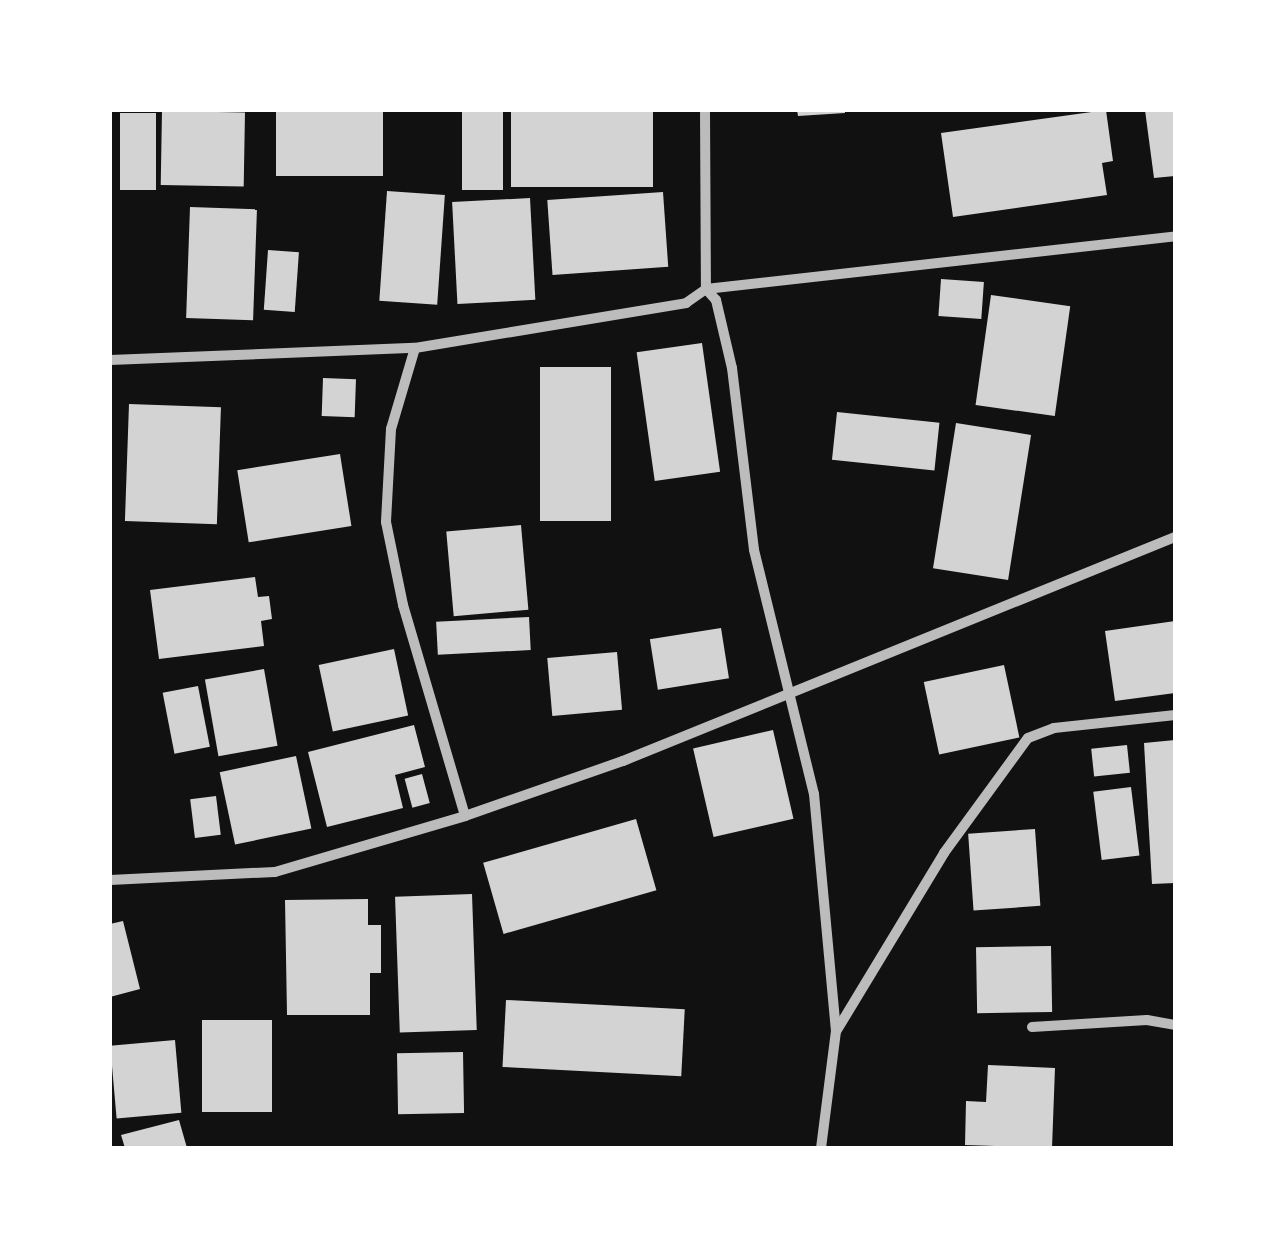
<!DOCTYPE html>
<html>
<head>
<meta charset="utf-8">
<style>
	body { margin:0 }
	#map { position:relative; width:1285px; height:1258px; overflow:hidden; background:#111; font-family:"PT Sans",sans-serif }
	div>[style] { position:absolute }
	.building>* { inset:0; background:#d3d3d3; transform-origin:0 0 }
	.minor>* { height:10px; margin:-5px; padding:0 5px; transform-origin:5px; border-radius:5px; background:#bcbcbc }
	span { translate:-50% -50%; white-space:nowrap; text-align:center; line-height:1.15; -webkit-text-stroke:10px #fff; paint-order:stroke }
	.frame { position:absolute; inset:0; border:112px solid #fff; pointer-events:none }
</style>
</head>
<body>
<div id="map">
	<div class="building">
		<i style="left:276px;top:110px;width:107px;height:66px"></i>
		<i style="left:462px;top:110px;width:41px;height:80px"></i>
		<i style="left:511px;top:110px;width:142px;height:77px"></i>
		<i style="clip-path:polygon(797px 110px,845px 110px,845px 113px,798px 116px)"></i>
		<i style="clip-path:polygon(1106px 110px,1113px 161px,1102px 163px,1107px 195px,953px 217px,941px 133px)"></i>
		<i style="clip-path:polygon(1145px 110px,1175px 110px,1175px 176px,1154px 178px)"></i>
		<i style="left:162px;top:111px;width:83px;height:74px;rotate:1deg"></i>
		<i style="left:120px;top:113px;width:36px;height:77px"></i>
		<i style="left:387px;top:191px;width:58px;height:110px;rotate:4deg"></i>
		<i style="left:663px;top:192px;width:75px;height:116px;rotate:86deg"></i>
		<i style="left:530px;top:198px;width:102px;height:78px;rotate:87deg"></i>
		<i style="left:190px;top:207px;width:67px;height:111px;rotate:2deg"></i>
		<i style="left:268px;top:250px;width:31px;height:60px;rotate:4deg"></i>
		<i style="left:941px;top:279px;width:43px;height:37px;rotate:4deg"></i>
		<i style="left:991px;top:295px;width:80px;height:111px;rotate:8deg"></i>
		<i style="left:702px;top:343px;width:130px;height:66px;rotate:82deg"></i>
		<i style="left:540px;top:367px;width:71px;height:154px"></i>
		<i style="left:323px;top:378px;width:33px;height:38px;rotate:2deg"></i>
		<i style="left:129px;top:404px;width:92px;height:117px;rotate:2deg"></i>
		<i style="left:837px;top:412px;width:103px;height:48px;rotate:6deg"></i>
		<i style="left:956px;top:423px;width:76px;height:147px;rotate:9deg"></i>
		<i style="left:340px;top:454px;width:73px;height:104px;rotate:81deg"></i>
		<i style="left:521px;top:525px;width:85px;height:75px;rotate:85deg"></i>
		<i style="clip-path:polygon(255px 577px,258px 597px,269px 596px,272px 619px,261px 621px,264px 646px,159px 659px,150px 590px)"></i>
		<i style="left:529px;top:617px;width:33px;height:93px;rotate:87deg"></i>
		<i style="clip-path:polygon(1175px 621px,1175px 693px,1115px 701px,1105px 631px)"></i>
		<i style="left:721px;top:628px;width:51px;height:72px;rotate:81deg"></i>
		<i style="left:394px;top:649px;width:68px;height:77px;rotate:78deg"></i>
		<i style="left:617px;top:652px;width:58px;height:70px;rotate:85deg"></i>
		<i style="left:1004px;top:665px;width:74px;height:82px;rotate:78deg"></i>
		<i style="left:264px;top:669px;width:78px;height:60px;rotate:80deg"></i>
		<i style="left:198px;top:686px;width:62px;height:36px;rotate:79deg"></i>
		<i style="clip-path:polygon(414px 725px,425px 767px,395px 775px,403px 808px,327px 827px,308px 752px)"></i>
		<i style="left:773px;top:730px;width:91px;height:82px;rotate:77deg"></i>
		<i style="clip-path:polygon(1175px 740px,1175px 883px,1152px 884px,1144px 743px)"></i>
		<i style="left:1127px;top:745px;width:28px;height:36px;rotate:84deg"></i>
		<i style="left:296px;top:756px;width:74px;height:78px;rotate:78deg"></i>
		<i style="left:422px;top:774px;width:30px;height:18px;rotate:75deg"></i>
		<i style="left:1131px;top:787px;width:69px;height:38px;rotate:83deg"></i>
		<i style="left:216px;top:796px;width:39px;height:26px;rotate:83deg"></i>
		<i style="left:636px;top:819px;width:74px;height:159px;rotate:74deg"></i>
		<i style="left:1035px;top:829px;width:77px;height:67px;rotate:86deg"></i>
		<i style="left:472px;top:894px;width:136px;height:77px;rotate:88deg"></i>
		<i style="clip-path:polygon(368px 899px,368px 925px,381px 925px,381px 973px,370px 973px,370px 1015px,287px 1015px,285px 900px)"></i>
		<i style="clip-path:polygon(123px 921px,140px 989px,110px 997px,110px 924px)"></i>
		<i style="left:1051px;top:946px;width:66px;height:75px;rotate:89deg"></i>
		<i style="left:506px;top:1000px;width:179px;height:67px;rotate:3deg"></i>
		<i style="left:272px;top:1020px;width:92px;height:70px;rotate:90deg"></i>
		<i style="left:175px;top:1040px;width:73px;height:65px;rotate:85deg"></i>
		<i style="left:463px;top:1052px;width:61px;height:66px;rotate:89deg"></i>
		<i style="clip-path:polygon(988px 1065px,1055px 1068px,1052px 1148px,965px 1145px,966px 1101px,986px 1102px)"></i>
		<i style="clip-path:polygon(179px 1120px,187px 1148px,125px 1148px,121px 1135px)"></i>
	</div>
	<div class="minor">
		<i style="left:705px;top:110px;width:179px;rotate:89.7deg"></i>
		<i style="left:706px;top:289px;width:15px;rotate:48deg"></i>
		<i style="left:716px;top:300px;width:70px;rotate:76.8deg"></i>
		<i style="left:732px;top:368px;width:183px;rotate:83.1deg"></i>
		<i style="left:754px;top:550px;width:251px;rotate:76.2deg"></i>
		<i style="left:814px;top:794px;width:238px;rotate:84.7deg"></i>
		<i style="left:836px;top:1031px;width:118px;rotate:97.3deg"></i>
		<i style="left:415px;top:348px;width:84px;rotate:106.5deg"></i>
		<i style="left:391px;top:429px;width:93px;rotate:93.1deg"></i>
		<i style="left:386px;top:522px;width:85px;rotate:78.4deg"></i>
		<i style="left:403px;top:605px;width:220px;rotate:73.6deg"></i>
		<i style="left:110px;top:360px;width:305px;rotate:-2.3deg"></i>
		<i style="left:415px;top:348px;width:275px;rotate:-9.4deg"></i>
		<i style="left:686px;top:303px;width:24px;rotate:-35deg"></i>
		<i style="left:706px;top:289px;width:472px;rotate:-6.4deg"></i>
		<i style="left:110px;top:880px;width:165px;rotate:-2.8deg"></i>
		<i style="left:275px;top:872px;width:198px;rotate:-16.4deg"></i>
		<i style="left:465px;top:816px;width:167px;rotate:-19.2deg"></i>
		<i style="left:623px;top:761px;width:596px;rotate:-22.09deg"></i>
		<i style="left:1032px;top:1027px;width:115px;rotate:-3.5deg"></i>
		<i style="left:1147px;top:1020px;width:28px;rotate:10deg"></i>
		<i style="left:837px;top:1030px;width:207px;rotate:-58.8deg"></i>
		<i style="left:944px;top:853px;width:142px;rotate:-53.9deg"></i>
		<i style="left:1028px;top:738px;width:28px;rotate:-21deg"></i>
		<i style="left:1054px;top:728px;width:122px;rotate:-6.1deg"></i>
	</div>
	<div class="frame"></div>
</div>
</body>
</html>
